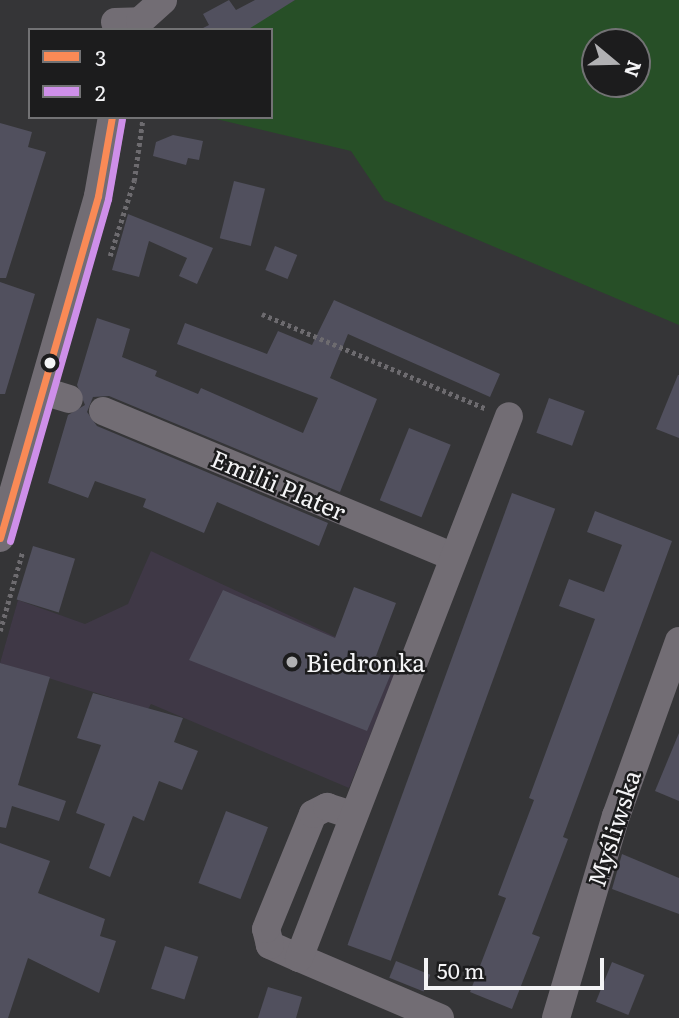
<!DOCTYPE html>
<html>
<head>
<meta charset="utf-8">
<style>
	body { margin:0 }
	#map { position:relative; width:679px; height:1018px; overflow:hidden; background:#353537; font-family:Literata,serif }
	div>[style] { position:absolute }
	.commercial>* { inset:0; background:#3f3846 }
	.green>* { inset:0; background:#274f27 }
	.building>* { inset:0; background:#51505e; transform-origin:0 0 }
	.path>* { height:4.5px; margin-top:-2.25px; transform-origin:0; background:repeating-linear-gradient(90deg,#6d6b6f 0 3.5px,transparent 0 7px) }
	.minor>* { height:28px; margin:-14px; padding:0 14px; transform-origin:14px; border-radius:14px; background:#726d74 }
	.bus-1>* { height:7px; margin:-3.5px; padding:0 3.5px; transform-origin:3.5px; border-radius:3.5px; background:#f98a56 }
	.bus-2>* { height:7px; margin:-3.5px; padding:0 3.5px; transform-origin:3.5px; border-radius:3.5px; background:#ce8fe9 }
	.dots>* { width:19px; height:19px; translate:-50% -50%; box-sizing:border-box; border:4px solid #1c1c1d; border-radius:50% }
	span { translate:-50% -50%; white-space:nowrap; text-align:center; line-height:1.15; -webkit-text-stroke:5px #1c1c1d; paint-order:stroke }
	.street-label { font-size:24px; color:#f4f4f6 }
	.poi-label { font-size:24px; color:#f4f4f6 }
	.left { translate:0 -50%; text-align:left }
	.legend { position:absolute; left:28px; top:28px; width:245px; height:91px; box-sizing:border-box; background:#1c1c1d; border:2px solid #727274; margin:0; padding:9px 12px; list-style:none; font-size:21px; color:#f4f4f6 }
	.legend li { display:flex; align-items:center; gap:14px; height:35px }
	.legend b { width:35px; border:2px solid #727274 }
	.north { position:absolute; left:581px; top:28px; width:70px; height:70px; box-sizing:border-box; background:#1c1c1d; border:2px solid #727274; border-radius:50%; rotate:109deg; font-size:19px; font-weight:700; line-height:28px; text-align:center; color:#f4f4f6 }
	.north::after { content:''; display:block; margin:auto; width:24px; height:32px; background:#b1b1b3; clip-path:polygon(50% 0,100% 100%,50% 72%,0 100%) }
	.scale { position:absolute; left:424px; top:958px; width:180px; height:32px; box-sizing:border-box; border:4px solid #f4f4f6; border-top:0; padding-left:9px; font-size:21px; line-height:24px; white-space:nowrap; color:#f4f4f6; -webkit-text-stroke:5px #1c1c1d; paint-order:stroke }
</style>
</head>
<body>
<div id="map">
	<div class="commercial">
		<i style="clip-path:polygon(151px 551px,398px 666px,349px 788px,151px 704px,148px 709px,0 663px,18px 600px,85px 624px,128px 604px)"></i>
	</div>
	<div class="green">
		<i style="clip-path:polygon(evenodd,295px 0,679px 0,679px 325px,384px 200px,351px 151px,208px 117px,271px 117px,271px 30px,239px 30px,295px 0,595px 42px,637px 42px,637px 84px,595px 84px,595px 42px)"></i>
	</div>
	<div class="building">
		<i style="clip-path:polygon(229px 0,236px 10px,255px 0,295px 0,247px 30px,199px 30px,209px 25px,203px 14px)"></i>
		<i style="clip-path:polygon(0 123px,32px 132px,28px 147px,46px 152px,6px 278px,0 278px)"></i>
		<i style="clip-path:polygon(173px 135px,203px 141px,199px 160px,188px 158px,186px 165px,153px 156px,156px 142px)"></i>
		<i style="left:234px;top:181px;width:32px;height:59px;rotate:14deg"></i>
		<i style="clip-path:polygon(128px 214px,213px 248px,197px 284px,179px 276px,187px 258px,149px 241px,139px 277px,112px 270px)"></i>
		<i style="left:275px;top:246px;width:24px;height:26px;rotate:22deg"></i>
		<i style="clip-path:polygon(0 282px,35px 294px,5px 394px,0 394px)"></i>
		<i style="clip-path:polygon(334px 300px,500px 374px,490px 397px,348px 334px,330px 378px,377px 399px,340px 492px,109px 396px,93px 397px,87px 412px,97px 426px,328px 523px,319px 546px,217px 502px,204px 533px,143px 507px,146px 499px,95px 481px,88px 498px,48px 483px,68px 415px,85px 405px,77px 385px,97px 318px,130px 329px,122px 357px,157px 371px,155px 376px,198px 394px,201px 388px,303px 433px,318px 398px,177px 344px,185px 323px,267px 354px,278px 331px,312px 345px)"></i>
		<i style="clip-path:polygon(678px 375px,679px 375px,679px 438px,656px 429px)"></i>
		<i style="left:549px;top:398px;width:38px;height:37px;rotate:20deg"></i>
		<i style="left:409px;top:428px;width:45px;height:78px;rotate:22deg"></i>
		<i style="left:512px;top:493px;width:46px;height:481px;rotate:20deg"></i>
		<i style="clip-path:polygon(595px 511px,672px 541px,563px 837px,568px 839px,532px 934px,540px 937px,512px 1009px,470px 992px,506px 898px,498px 895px,534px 800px,529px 798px,595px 619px,559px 606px,569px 579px,604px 592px,622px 545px,587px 532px)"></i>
		<i style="left:33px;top:546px;width:44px;height:56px;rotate:17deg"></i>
		<i style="clip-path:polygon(354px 587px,396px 603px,376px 656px,395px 664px,367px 731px,189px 660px,223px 590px,335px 638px)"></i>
		<i style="clip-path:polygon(0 663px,50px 677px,18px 785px,66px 801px,59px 821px,12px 806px,6px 828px,0 827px)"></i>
		<i style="clip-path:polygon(93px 693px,183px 718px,174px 742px,198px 751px,182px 790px,159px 781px,144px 821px,133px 816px,110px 877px,89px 868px,105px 824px,76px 813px,101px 745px,77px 738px)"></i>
		<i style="clip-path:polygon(679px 733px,679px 801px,655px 791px)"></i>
		<i style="left:226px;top:811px;width:45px;height:77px;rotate:21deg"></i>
		<i style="clip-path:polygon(0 843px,50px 861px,38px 893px,105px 919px,100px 936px,116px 941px,99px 993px,28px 958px,8px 1018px,0 1018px)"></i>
		<i style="clip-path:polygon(622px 854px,679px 878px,679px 914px,612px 889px)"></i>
		<i style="left:165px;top:946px;width:35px;height:45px;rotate:18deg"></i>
		<i style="left:396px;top:961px;width:37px;height:18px;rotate:22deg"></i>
		<i style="left:612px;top:962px;width:35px;height:43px;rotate:22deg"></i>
		<i style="clip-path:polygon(268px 987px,302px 997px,296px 1018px,258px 1018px)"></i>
	</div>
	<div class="path">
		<i style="left:110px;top:256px;width:79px;rotate:-72.3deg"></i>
		<i style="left:134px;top:181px;width:65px;rotate:-82deg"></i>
		<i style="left:262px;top:314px;width:242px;rotate:22.9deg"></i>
		<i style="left:0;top:631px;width:81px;rotate:-74.2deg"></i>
	</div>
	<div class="minor">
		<i style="left:115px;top:22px;width:25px;rotate:-2deg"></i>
		<i style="left:140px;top:21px;width:31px;rotate:-42deg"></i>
		<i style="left:43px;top:391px;width:27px;rotate:17deg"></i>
		<i style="left:103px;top:411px;width:380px;rotate:22.6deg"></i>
		<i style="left:0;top:538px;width:356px;rotate:-74deg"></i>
		<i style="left:98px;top:196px;width:80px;rotate:-80deg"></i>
		<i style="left:299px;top:958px;width:32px;rotate:-156deg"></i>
		<i style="left:270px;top:945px;width:16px;rotate:-104deg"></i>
		<i style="left:266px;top:929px;width:124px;rotate:-67.8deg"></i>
		<i style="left:313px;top:814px;width:16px;rotate:-27deg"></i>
		<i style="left:327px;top:807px;width:28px;rotate:18deg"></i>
		<i style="left:440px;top:1018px;width:153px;rotate:-156.9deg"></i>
		<i style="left:299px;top:958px;width:581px;rotate:-68.82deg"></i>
		<i style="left:556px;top:1018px;width:211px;rotate:-73.5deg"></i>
		<i style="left:616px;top:816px;width:186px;rotate:-70.2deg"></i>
	</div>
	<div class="bus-1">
		<i style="left:0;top:538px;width:356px;rotate:-74deg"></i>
		<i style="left:98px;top:196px;width:80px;rotate:-80deg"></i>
	</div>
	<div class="bus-2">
		<i style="left:10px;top:541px;width:356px;rotate:-74deg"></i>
		<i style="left:108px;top:199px;width:81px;rotate:-80.1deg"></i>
	</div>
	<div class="dots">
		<i style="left:50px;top:363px;background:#f4f4f6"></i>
		<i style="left:292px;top:662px;background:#b1b1b3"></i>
	</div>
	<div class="street-label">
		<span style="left:279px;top:484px;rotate:23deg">Emilii Plater</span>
		<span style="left:613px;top:828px;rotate:-72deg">Myśliwska</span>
	</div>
	<div class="poi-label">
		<span class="left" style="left:306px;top:662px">Biedronka</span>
	</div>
	<ul class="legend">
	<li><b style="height:9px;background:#f98a56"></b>3</li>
	<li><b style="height:9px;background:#ce8fe9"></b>2</li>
	</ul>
	<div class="north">N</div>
	<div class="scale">50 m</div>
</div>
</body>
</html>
